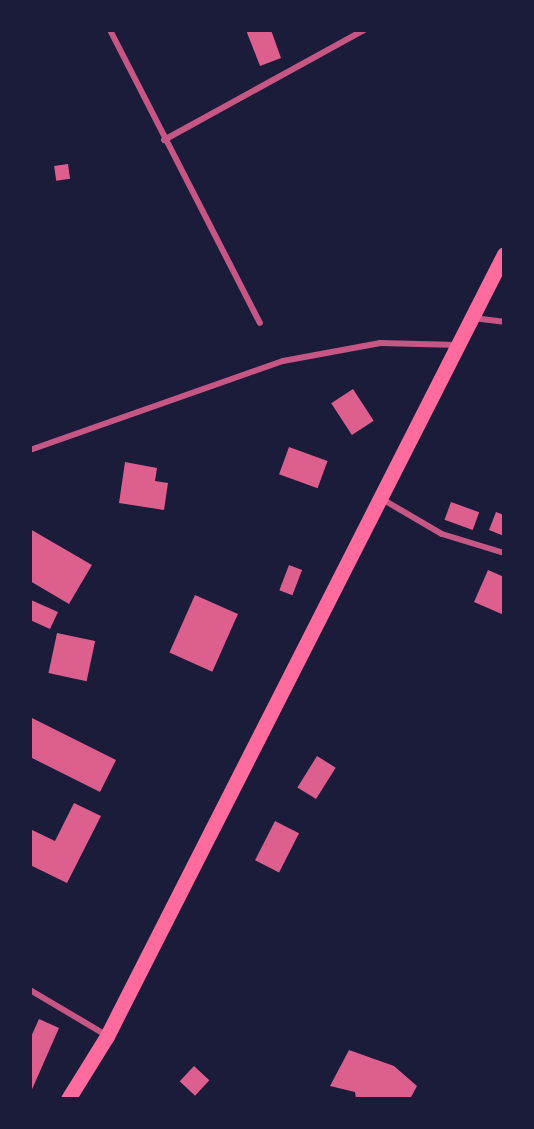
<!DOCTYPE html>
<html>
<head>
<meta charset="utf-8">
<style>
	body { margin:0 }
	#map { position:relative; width:534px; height:1129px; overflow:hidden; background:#1b1b3a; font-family:Quicksand,sans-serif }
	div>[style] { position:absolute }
	.building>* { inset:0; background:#dd5f8e; transform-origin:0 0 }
	.minor>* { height:6px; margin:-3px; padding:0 3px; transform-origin:3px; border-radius:3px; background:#c65784 }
	.primary>* { height:15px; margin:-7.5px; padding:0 7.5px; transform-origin:7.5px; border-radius:7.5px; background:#ff6b9d }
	span { translate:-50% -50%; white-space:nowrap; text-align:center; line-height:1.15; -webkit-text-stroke:4.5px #1b1b3a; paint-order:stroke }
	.frame { position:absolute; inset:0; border:32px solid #1b1b3a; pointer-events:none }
</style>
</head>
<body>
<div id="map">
	<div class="building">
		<i style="clip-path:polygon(246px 30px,271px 30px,281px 58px,260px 66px)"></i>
		<i style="left:68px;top:164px;width:15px;height:14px;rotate:82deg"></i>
		<i style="left:353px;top:389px;width:38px;height:26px;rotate:57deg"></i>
		<i style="left:289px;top:447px;width:41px;height:29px;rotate:20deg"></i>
		<i style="clip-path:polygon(125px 462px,157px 468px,155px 481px,168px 483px,164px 510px,119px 503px)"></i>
		<i style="left:451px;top:502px;width:30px;height:19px;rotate:20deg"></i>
		<i style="clip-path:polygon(496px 512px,504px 515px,504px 536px,489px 530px)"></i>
		<i style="clip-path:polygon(30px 529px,92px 565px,69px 604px,30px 581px)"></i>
		<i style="left:289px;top:565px;width:14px;height:27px;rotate:21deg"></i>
		<i style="clip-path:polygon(488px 570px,504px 577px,504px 615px,474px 602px)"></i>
		<i style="left:195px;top:595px;width:47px;height:63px;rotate:24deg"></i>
		<i style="clip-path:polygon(31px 600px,58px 612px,50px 629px,30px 620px)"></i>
		<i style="left:57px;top:633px;width:39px;height:41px;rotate:12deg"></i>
		<i style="clip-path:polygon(30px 717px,116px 760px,100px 792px,30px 757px)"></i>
		<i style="left:317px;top:756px;width:22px;height:37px;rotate:32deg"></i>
		<i style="clip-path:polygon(74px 803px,101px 816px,67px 883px,30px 865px,30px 829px,55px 841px)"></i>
		<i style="left:275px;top:821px;width:27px;height:44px;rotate:27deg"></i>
		<i style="clip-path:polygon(39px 1019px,59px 1028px,30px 1094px,30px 1039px)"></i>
		<i style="clip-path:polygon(349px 1050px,394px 1066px,417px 1086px,410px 1099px,356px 1099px,355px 1092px,330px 1086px)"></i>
		<i style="left:194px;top:1066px;width:21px;height:21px;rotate:43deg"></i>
	</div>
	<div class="minor">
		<i style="left:110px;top:30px;width:329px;rotate:62.9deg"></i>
		<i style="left:164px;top:140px;width:228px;rotate:-28.8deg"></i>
		<i style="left:473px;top:318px;width:31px;rotate:7deg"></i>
		<i style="left:30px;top:450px;width:268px;rotate:-19.4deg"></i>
		<i style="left:283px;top:361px;width:99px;rotate:-10.5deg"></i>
		<i style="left:380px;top:343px;width:78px;rotate:1.5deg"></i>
		<i style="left:382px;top:499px;width:69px;rotate:30.3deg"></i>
		<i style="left:442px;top:534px;width:65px;rotate:17deg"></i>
		<i style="left:30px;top:990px;width:88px;rotate:30.6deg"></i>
	</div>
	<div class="primary">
		<i style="left:68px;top:1099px;width:74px;rotate:-58.2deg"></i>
		<i style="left:107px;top:1036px;width:877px;rotate:-63.08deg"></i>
	</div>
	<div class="frame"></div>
</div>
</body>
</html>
